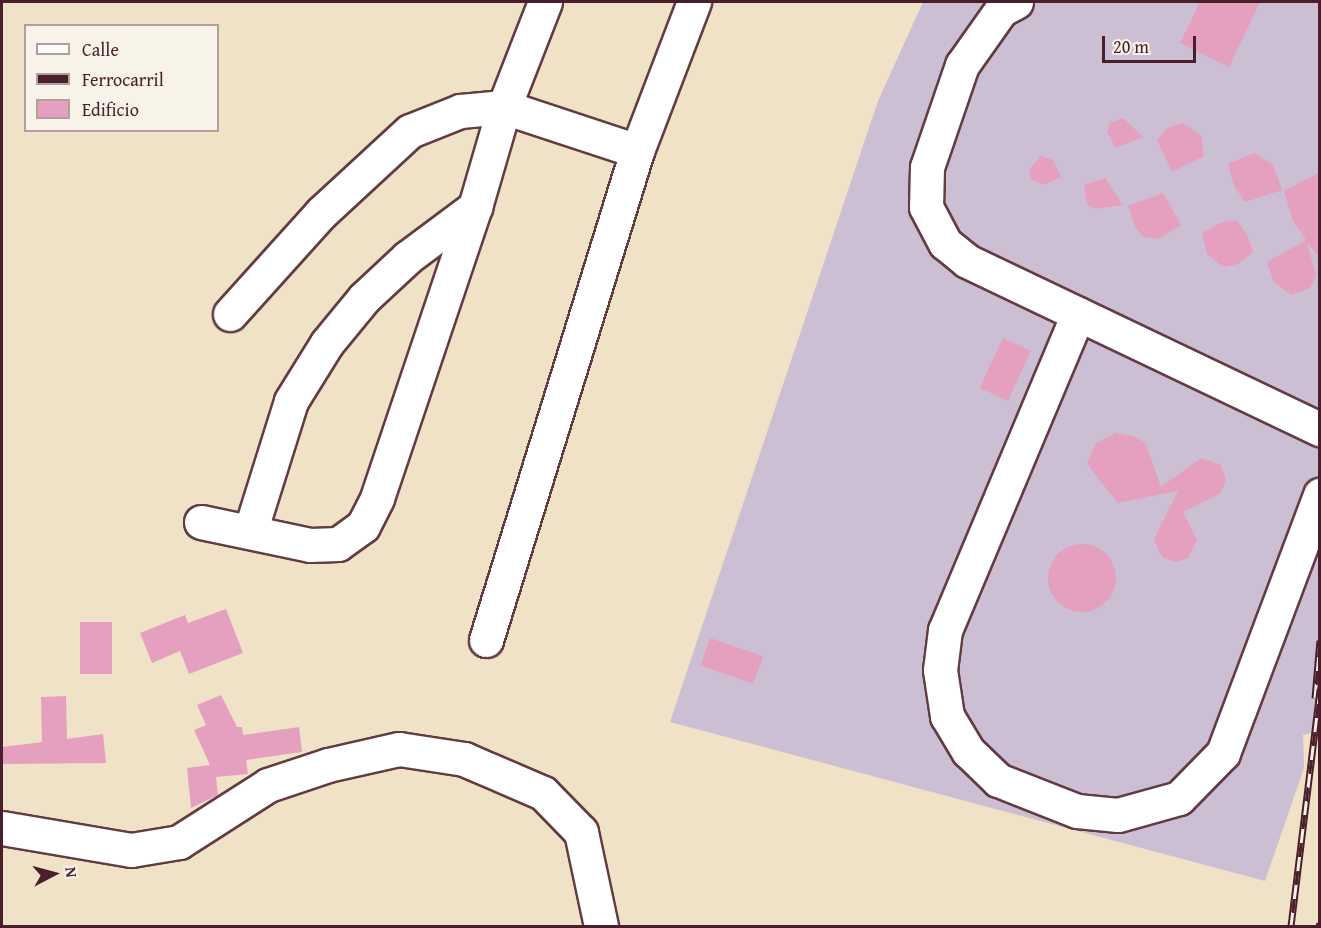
<!DOCTYPE html>
<html>
<head>
<meta charset="utf-8">
<style>
	body { margin:0 }
	#map { position:relative; width:1321px; height:928px; overflow:hidden; background:#f0e2c6; font-family:"Gentium Book Plus",serif }
	div>[style] { position:absolute }
	.industrial>* { inset:0; background:#ccbed3 }
	.building>* { inset:0; background:#e4a0be; transform-origin:0 0 }
	.round { border-radius:50% }
	.roads { filter:drop-shadow(2px 0 #633c42) drop-shadow(-2px 0 #633c42) drop-shadow(0 2px #633c42) drop-shadow(0 -2px #633c42) }
	.minor>* { height:33px; margin:-16.5px; padding:0 16.5px; transform-origin:16.5px; border-radius:16.5px; background:#fff }
	.rail>* { height:7px; margin-top:-3.5px; transform-origin:0; background:repeating-linear-gradient(90deg,#f7f3e8 0 14px,#4a1f2b 0 28px); box-sizing:border-box; border-block:2px solid #4a1f2b }
	span { translate:-50% -50%; white-space:nowrap; text-align:center; line-height:1.15; -webkit-text-stroke:5px #f7f3e8; paint-order:stroke }
	.frame { position:absolute; inset:0; border:3px solid #4a1f2b; pointer-events:none }
	.legend { position:absolute; left:24px; top:24px; width:195px; height:108px; box-sizing:border-box; background:#f7f3e8; border:2px solid #b29e9c; margin:0; padding:8px 10px; list-style:none; font-size:18px; color:#4a1f2b }
	.legend li { display:flex; align-items:center; gap:12px; height:30px }
	.legend b { width:30px; border:2px solid #b29e9c }
	.north { position:absolute; left:24px; top:844px; width:60px; height:60px; -webkit-text-stroke:4px #f7f3e8; paint-order:stroke; rotate:84deg; font-size:16px; font-weight:700; line-height:24px; text-align:center; color:#4a1f2b }
	.north::after { content:''; display:block; margin:auto; width:21px; height:27px; background:#4a1f2b; clip-path:polygon(50% 0,100% 100%,50% 72%,0 100%) }
	.scale { position:absolute; left:1102px; top:36px; width:94px; height:27px; box-sizing:border-box; border:3px solid #4a1f2b; border-top:0; padding-left:8px; font-size:18px; line-height:21px; white-space:nowrap; color:#4a1f2b; -webkit-text-stroke:4px #f7f3e8; paint-order:stroke }
</style>
</head>
<body>
<div id="map">
	<div class="industrial">
		<i style="clip-path:polygon(923px 2px,1319px 2px,1319px 731px,1303px 735px,1304px 768px,1265px 881px,670px 722px,878px 101px)"></i>
	</div>
	<div class="building">
		<i style="clip-path:polygon(1200px 2px,1260px 2px,1229px 67px,1180px 43px)"></i>
		<i style="clip-path:polygon(1123px 118px,1143px 137px,1116px 148px,1107px 132px,1110px 123px)"></i>
		<i style="clip-path:polygon(1182px 123px,1201px 135px,1204px 156px,1172px 172px,1157px 140px,1168px 128px)"></i>
		<i style="clip-path:polygon(1254px 153px,1273px 165px,1282px 190px,1245px 202px,1234px 186px,1228px 164px)"></i>
		<i style="clip-path:polygon(1040px 156px,1053px 160px,1061px 177px,1043px 185px,1031px 179px,1029px 170px)"></i>
		<i style="clip-path:polygon(1320px 172px,1320px 259px,1307px 242px,1316px 275px,1310px 288px,1291px 295px,1274px 282px,1267px 262px,1306px 240px,1293px 221px,1284px 191px)"></i>
		<i style="clip-path:polygon(1105px 178px,1123px 205px,1095px 209px,1087px 204px,1084px 185px)"></i>
		<i style="clip-path:polygon(1163px 193px,1181px 225px,1158px 239px,1144px 237px,1135px 227px,1128px 206px)"></i>
		<i style="clip-path:polygon(1236px 220px,1246px 233px,1253px 252px,1238px 264px,1223px 267px,1207px 254px,1202px 233px,1220px 223px)"></i>
		<i style="left:1003px;top:338px;width:31px;height:55px;rotate:25deg"></i>
		<i style="clip-path:polygon(1116px 433px,1137px 437px,1146px 444px,1161px 487px,1201px 458px,1221px 465px,1226px 479px,1221px 493px,1183px 512px,1197px 540px,1188px 558px,1175px 562px,1162px 557px,1154px 540px,1178px 491px,1118px 503px,1087px 464px,1095px 444px)"></i>
		<i class="round" style="left:1048px;top:544px;width:68px;height:68px"></i>
		<i style="clip-path:polygon(226px 609px,243px 653px,189px 674px,180px 651px,152px 663px,140px 633px,185px 615px,188px 623px)"></i>
		<i style="left:80px;top:622px;width:32px;height:52px"></i>
		<i style="left:710px;top:638px;width:56px;height:29px;rotate:19deg"></i>
		<i style="clip-path:polygon(221px 695px,237px 727px,242px 727px,243px 735px,299px 727px,302px 752px,246px 760px,248px 774px,216px 777px,218px 795px,191px 808px,187px 768px,210px 765px,194px 730px,206px 725px,197px 705px)"></i>
		<i style="clip-path:polygon(66px 696px,67px 739px,103px 734px,106px 763px,2px 764px,2px 747px,42px 742px,41px 697px)"></i>
	</div>
	<div class="roads">
		<div class="minor">
			<i style="left:1016px;top:2px;width:17px;rotate:152deg"></i>
			<i style="left:1001px;top:10px;width:67px;rotate:125.3deg"></i>
			<i style="left:962px;top:65px;width:108px;rotate:108.9deg"></i>
			<i style="left:927px;top:167px;width:40px;rotate:91.4deg"></i>
			<i style="left:926px;top:207px;width:41px;rotate:62.2deg"></i>
			<i style="left:945px;top:243px;width:28px;rotate:39deg"></i>
			<i style="left:967px;top:261px;width:391px;rotate:25.5deg"></i>
			<i style="left:230px;top:314px;width:136px;rotate:-48deg"></i>
			<i style="left:321px;top:213px;width:121px;rotate:-42.7deg"></i>
			<i style="left:410px;top:131px;width:54px;rotate:-21.8deg"></i>
			<i style="left:460px;top:111px;width:44px;rotate:-5.2deg"></i>
			<i style="left:504px;top:107px;width:140px;rotate:18.3deg"></i>
			<i style="left:1078px;top:314px;width:343px;rotate:112.8deg"></i>
			<i style="left:945px;top:630px;width:40px;rotate:97.1deg"></i>
			<i style="left:940px;top:670px;width:47px;rotate:81.3deg"></i>
			<i style="left:947px;top:716px;width:41px;rotate:59deg"></i>
			<i style="left:968px;top:751px;width:42px;rotate:44deg"></i>
			<i style="left:998px;top:780px;width:85px;rotate:21.4deg"></i>
			<i style="left:1077px;top:811px;width:41px;rotate:5.6deg"></i>
			<i style="left:1118px;top:815px;width:63px;rotate:-15.6deg"></i>
			<i style="left:1179px;top:798px;width:63px;rotate:-45.6deg"></i>
			<i style="left:1223px;top:753px;width:276px;rotate:-69.4deg"></i>
			<i style="left:201px;top:522px;width:111px;rotate:11.9deg"></i>
			<i style="left:310px;top:545px;width:28px;rotate:-2deg"></i>
			<i style="left:338px;top:544px;width:31px;rotate:-36deg"></i>
			<i style="left:363px;top:526px;width:31px;rotate:-63deg"></i>
			<i style="left:377px;top:498px;width:307px;rotate:-71.4deg"></i>
			<i style="left:475px;top:207px;width:104px;rotate:-73.8deg"></i>
			<i style="left:504px;top:107px;width:113px;rotate:-68.7deg"></i>
			<i style="left:250px;top:532px;width:137px;rotate:-72.6deg"></i>
			<i style="left:291px;top:401px;width:68px;rotate:-58.2deg"></i>
			<i style="left:327px;top:343px;width:58px;rotate:-50.6deg"></i>
			<i style="left:364px;top:298px;width:60px;rotate:-43deg"></i>
			<i style="left:408px;top:257px;width:84px;rotate:-36.7deg"></i>
			<i style="left:486px;top:640px;width:512px;rotate:-72.84deg"></i>
			<i style="left:637px;top:151px;width:160px;rotate:-69.1deg"></i>
			<i style="left:2px;top:828px;width:131px;rotate:9.7deg"></i>
			<i style="left:131px;top:850px;width:49px;rotate:-9.5deg"></i>
			<i style="left:179px;top:842px;width:106px;rotate:-32.6deg"></i>
			<i style="left:268px;top:785px;width:63px;rotate:-18.4deg"></i>
			<i style="left:328px;top:765px;width:73px;rotate:-12.7deg"></i>
			<i style="left:399px;top:749px;width:66px;rotate:8.7deg"></i>
			<i style="left:464px;top:759px;width:86px;rotate:23.3deg"></i>
			<i style="left:543px;top:793px;width:54px;rotate:45.7deg"></i>
			<i style="left:581px;top:832px;width:96px;rotate:78deg"></i>
		</div>
	</div>
	<div class="rail">
		<i style="left:1315px;top:698px;width:58px;rotate:-85.1deg"></i>
		<i style="left:1291px;top:926px;width:239px;rotate:-83deg"></i>
		<i style="left:1319px;top:926px;width:3px;rotate:-72deg"></i>
	</div>
	<div class="frame"></div>
	<ul class="legend">
	<li><b style="height:8px;background:#fff"></b>Calle</li>
	<li><b style="height:8px;background:#4a1f2b"></b>Ferrocarril</li>
	<li><b style="height:16px;background:#e4a0be"></b>Edificio</li>
	</ul>
	<div class="north">N</div>
	<div class="scale">20 m</div>
</div>
</body>
</html>
